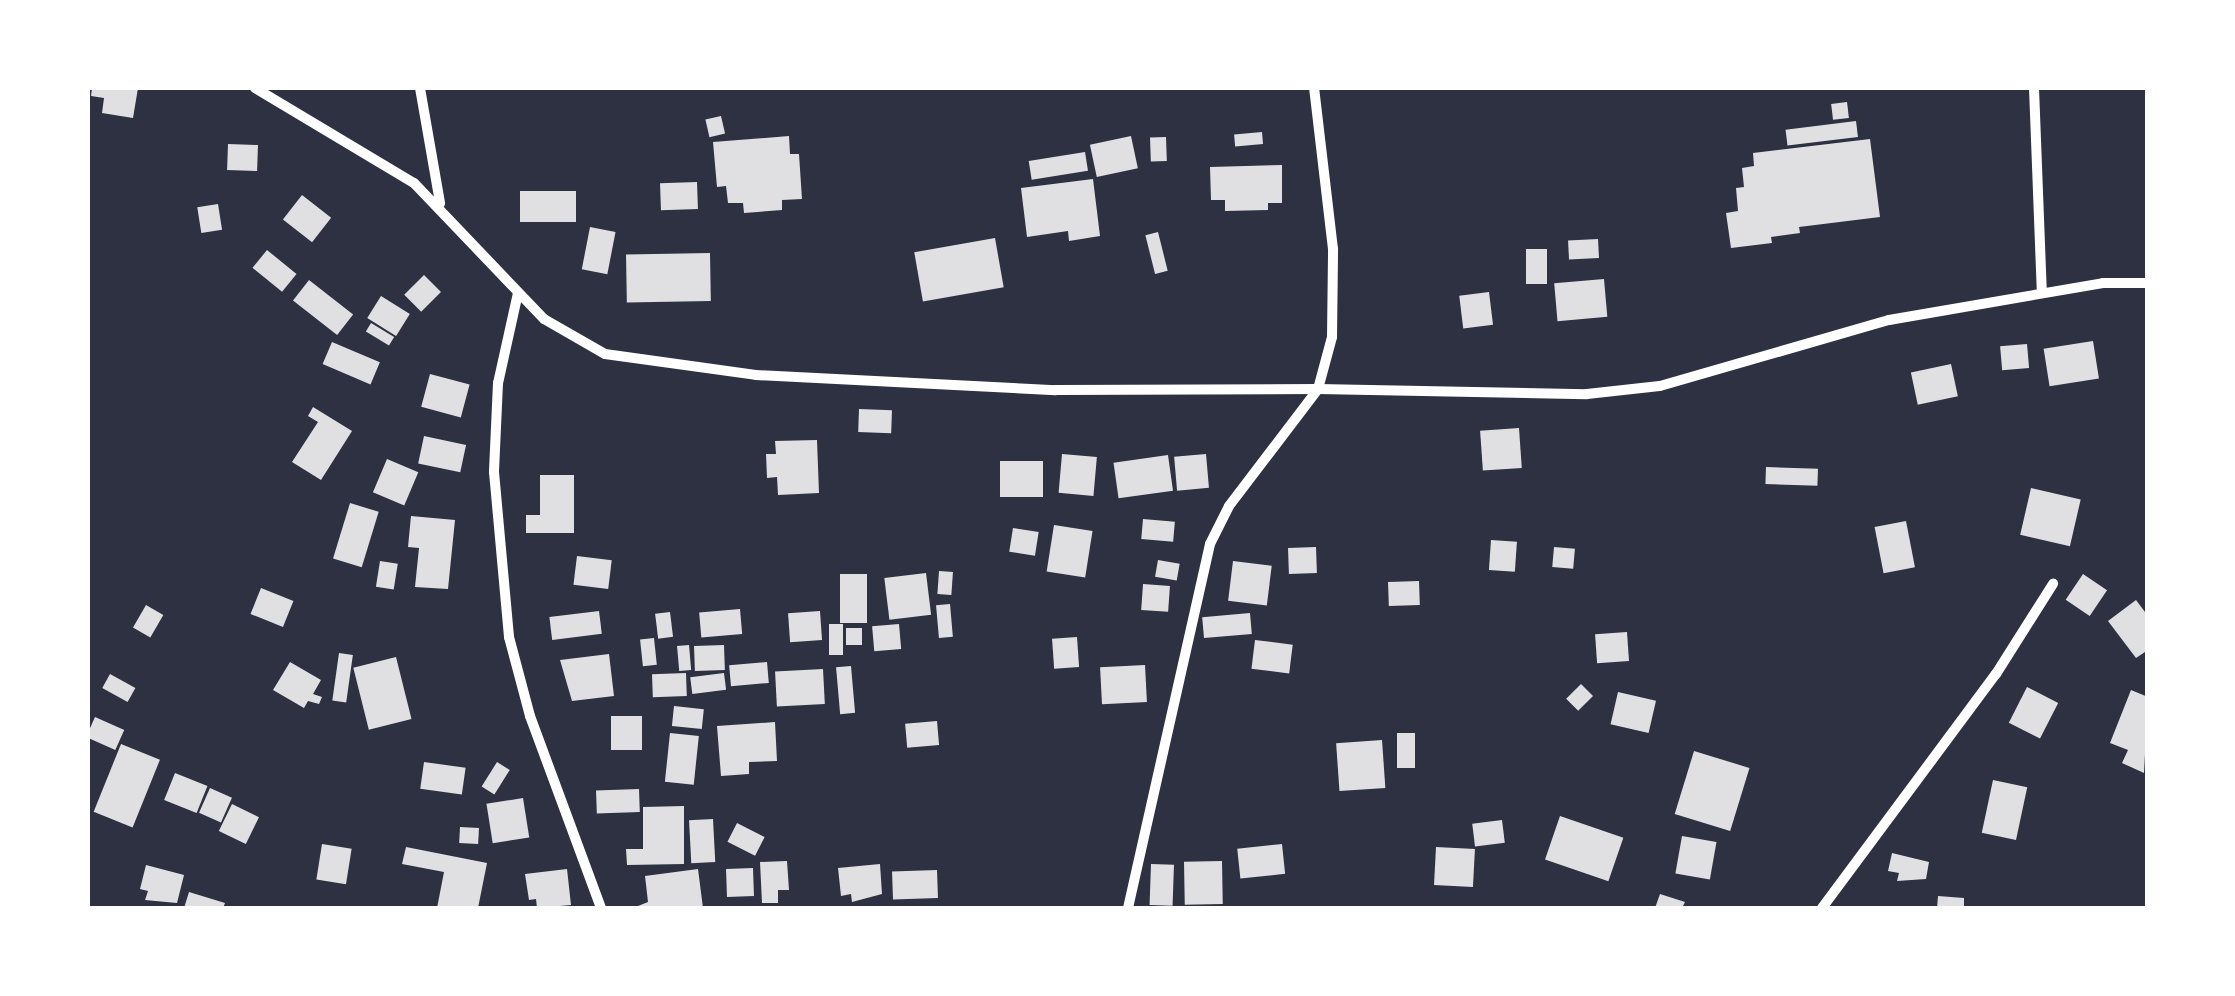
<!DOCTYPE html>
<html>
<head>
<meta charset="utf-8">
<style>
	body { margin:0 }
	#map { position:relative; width:2235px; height:996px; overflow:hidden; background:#2d3142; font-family:Jost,sans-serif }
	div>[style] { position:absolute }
	.building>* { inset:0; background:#e0e0e3; transform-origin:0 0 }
	.minor>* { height:10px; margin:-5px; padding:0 5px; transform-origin:5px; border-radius:5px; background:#fff }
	span { translate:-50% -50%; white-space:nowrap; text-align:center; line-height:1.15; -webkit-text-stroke:9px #fff; paint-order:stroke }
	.frame { position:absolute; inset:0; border:90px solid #fff; pointer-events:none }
</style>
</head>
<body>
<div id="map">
	<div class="building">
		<i style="clip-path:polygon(92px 88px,138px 88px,133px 118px,102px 113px,104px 98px,91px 96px)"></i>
		<i style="left:1847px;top:102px;width:16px;height:16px;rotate:83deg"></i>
		<i style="left:721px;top:116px;width:18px;height:16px;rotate:77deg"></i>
		<i style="left:1856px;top:121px;width:16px;height:71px;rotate:83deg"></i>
		<i style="left:1262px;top:132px;width:12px;height:28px;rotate:85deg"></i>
		<i style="clip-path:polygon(789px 136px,790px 154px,799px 154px,802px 199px,782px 200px,782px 210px,744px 213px,743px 203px,728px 203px,726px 186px,717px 187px,713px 142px)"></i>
		<i style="left:1131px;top:136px;width:33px;height:42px;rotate:78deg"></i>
		<i style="left:1166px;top:137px;width:24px;height:16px;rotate:88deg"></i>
		<i style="clip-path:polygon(1870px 139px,1880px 217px,1799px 227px,1800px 233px,1771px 237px,1772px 243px,1731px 248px,1726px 213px,1738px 211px,1736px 188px,1744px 187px,1742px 168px,1754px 166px,1753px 153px)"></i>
		<i style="left:228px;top:144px;width:30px;height:26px;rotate:2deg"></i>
		<i style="left:1085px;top:152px;width:19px;height:57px;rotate:81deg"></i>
		<i style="clip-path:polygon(1282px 165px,1282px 203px,1268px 203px,1268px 210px,1225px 211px,1225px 200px,1211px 200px,1210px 167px)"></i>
		<i style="clip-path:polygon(1093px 179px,1100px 236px,1069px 241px,1068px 231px,1027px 237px,1021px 188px)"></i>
		<i style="left:697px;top:182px;width:27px;height:37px;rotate:88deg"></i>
		<i style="left:520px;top:191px;width:56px;height:31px"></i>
		<i style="left:302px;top:195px;width:37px;height:31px;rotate:38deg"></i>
		<i style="left:218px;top:204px;width:26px;height:21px;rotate:81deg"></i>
		<i style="left:590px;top:227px;width:26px;height:43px;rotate:11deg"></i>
		<i style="left:1158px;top:232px;width:40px;height:13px;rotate:76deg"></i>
		<i style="left:995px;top:238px;width:50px;height:82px;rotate:80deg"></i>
		<i style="left:1598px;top:239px;width:19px;height:30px;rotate:87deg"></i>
		<i style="left:1526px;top:249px;width:21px;height:35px"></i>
		<i style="left:267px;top:250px;width:38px;height:23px;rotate:39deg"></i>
		<i style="left:710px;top:253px;width:48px;height:84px;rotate:89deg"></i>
		<i style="left:424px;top:275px;width:24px;height:28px;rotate:45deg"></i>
		<i style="left:1604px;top:279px;width:38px;height:50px;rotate:85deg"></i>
		<i style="left:309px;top:280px;width:56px;height:26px;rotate:38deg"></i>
		<i style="left:1489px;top:292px;width:33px;height:30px;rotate:83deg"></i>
		<i style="left:381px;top:296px;width:34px;height:26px;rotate:32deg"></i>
		<i style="left:371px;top:323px;width:27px;height:10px;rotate:31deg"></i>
		<i style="left:2093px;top:341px;width:38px;height:50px;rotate:81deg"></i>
		<i style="left:332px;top:342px;width:52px;height:24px;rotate:23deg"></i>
		<i style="left:2027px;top:344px;width:24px;height:27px;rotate:85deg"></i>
		<i style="left:1951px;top:364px;width:33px;height:41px;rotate:78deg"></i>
		<i style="left:430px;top:374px;width:41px;height:34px;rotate:15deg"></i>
		<i style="clip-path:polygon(313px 407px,352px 431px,321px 480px,292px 462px,318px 422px,308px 416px)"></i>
		<i style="left:859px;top:409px;width:33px;height:23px;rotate:2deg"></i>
		<i style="left:1519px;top:428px;width:40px;height:39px;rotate:86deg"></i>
		<i style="left:424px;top:436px;width:43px;height:28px;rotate:12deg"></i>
		<i style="clip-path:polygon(817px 440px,819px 493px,778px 495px,777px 477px,767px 478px,766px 454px,776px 454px,775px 441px)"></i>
		<i style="left:1062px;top:454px;width:35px;height:39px;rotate:5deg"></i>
		<i style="left:1206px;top:454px;width:34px;height:32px;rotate:85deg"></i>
		<i style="left:1168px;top:455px;width:36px;height:55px;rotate:82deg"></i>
		<i style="left:387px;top:459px;width:34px;height:36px;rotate:23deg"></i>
		<i style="left:1000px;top:461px;width:43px;height:36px"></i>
		<i style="left:1766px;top:467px;width:52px;height:17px;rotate:2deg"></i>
		<i style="clip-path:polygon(540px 475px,574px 475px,574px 533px,526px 533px,526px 515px,540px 515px)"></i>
		<i style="left:2031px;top:488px;width:51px;height:48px;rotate:13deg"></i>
		<i style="left:350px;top:503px;width:30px;height:58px;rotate:17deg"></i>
		<i style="clip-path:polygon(411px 516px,455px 520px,448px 589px,415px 587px,419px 548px,408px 547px)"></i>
		<i style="left:1143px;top:519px;width:32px;height:20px;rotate:5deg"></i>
		<i style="left:1906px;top:521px;width:47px;height:32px;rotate:79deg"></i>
		<i style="left:1054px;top:525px;width:39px;height:47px;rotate:9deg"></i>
		<i style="left:1013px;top:528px;width:26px;height:24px;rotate:9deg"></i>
		<i style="left:1491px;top:540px;width:26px;height:30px;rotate:4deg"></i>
		<i style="left:1316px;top:547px;width:26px;height:28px;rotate:88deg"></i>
		<i style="left:1554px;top:547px;width:21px;height:20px;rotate:5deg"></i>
		<i style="left:577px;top:556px;width:35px;height:29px;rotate:7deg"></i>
		<i style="left:1158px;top:560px;width:22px;height:17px;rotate:10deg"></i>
		<i style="left:380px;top:561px;width:18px;height:26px;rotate:9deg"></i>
		<i style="left:1233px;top:561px;width:39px;height:40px;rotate:7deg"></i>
		<i style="left:939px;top:571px;width:14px;height:23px;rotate:4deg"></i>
		<i style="left:926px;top:573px;width:42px;height:42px;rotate:83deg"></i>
		<i style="left:840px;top:574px;width:27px;height:49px"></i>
		<i style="left:2083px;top:574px;width:29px;height:31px;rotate:34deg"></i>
		<i style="left:1419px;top:581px;width:24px;height:31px;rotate:88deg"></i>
		<i style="left:1143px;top:584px;width:27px;height:26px;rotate:4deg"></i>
		<i style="left:261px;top:588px;width:35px;height:28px;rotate:22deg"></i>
		<i style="clip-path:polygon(2136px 600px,2148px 616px,2148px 650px,2136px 658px,2108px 621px)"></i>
		<i style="left:950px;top:604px;width:33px;height:14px;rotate:85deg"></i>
		<i style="left:146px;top:605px;width:20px;height:26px;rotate:30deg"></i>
		<i style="left:740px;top:609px;width:25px;height:41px;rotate:85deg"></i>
		<i style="left:599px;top:611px;width:23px;height:50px;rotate:83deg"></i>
		<i style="left:820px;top:611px;width:29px;height:32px;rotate:86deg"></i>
		<i style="left:670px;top:612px;width:25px;height:15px;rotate:83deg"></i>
		<i style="left:1250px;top:613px;width:21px;height:48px;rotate:85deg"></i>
		<i style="left:843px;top:624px;width:31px;height:14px;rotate:90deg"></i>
		<i style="left:899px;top:624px;width:25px;height:27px;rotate:85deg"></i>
		<i style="left:846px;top:628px;width:16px;height:17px"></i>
		<i style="left:1627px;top:632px;width:29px;height:32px;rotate:86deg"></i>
		<i style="left:1077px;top:637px;width:30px;height:25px;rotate:86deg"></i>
		<i style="left:654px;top:638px;width:27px;height:14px;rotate:84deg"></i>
		<i style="left:1255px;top:640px;width:38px;height:29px;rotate:7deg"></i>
		<i style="left:689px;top:645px;width:25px;height:12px;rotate:85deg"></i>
		<i style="left:724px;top:645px;width:25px;height:30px;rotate:88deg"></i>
		<i style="left:339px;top:653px;width:14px;height:48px;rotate:8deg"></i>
		<i style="clip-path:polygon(609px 654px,614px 696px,572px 701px,560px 660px)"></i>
		<i style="left:396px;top:657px;width:64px;height:44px;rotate:76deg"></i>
		<i style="clip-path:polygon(290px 662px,321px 680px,313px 694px,322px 697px,319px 704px,308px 701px,304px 708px,273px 690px)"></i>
		<i style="left:767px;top:662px;width:21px;height:38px;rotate:85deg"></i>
		<i style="left:1145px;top:665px;width:37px;height:45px;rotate:87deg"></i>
		<i style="left:851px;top:666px;width:47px;height:15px;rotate:85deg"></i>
		<i style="left:823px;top:669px;width:35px;height:48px;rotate:87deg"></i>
		<i style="left:686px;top:673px;width:23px;height:34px;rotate:88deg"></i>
		<i style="left:724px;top:673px;width:17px;height:34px;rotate:83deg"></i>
		<i style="left:110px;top:674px;width:29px;height:16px;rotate:29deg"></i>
		<i style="left:1581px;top:684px;width:17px;height:21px;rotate:45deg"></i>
		<i style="left:2027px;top:687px;width:35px;height:40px;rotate:27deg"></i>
		<i style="clip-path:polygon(2131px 690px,2148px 697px,2144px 773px,2122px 763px,2128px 750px,2110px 743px)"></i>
		<i style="left:1618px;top:692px;width:39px;height:33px;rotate:13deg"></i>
		<i style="left:674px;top:706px;width:30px;height:20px;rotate:6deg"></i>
		<i style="left:611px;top:716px;width:31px;height:34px"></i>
		<i style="left:95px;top:717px;width:32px;height:22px;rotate:24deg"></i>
		<i style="left:937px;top:721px;width:24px;height:32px;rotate:85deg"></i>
		<i style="clip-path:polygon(775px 722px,777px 761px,749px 762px,749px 774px,721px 776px,717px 726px)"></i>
		<i style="left:670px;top:733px;width:29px;height:49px;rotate:6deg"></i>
		<i style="left:1397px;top:733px;width:18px;height:35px"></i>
		<i style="left:1382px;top:740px;width:48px;height:46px;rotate:86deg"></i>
		<i style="left:121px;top:744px;width:42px;height:73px;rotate:22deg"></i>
		<i style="left:1694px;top:751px;width:58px;height:66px;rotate:17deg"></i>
		<i style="left:424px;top:762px;width:42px;height:27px;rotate:8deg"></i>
		<i style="left:497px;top:762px;width:15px;height:29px;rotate:32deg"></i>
		<i style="left:175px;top:773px;width:35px;height:29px;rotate:22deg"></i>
		<i style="left:1993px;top:780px;width:35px;height:54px;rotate:12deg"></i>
		<i style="left:210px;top:788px;width:24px;height:27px;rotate:24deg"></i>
		<i style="left:639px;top:789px;width:23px;height:43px;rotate:88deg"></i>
		<i style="left:523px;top:798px;width:40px;height:37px;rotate:81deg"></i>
		<i style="left:232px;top:804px;width:30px;height:30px;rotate:26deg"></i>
		<i style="clip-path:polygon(684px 806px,684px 864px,627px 865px,626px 849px,643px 849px,643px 807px)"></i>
		<i style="left:1560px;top:816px;width:67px;height:46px;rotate:19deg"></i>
		<i style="left:713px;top:819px;width:43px;height:24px;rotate:87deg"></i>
		<i style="left:1502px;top:820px;width:23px;height:30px;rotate:83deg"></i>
		<i style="left:737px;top:823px;width:31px;height:21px;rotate:27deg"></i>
		<i style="left:460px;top:827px;width:19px;height:16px;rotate:3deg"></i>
		<i style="left:1682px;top:836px;width:35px;height:38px;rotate:10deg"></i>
		<i style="left:322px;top:844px;width:30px;height:36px;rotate:9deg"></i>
		<i style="left:1282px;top:844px;width:30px;height:45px;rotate:84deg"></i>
		<i style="clip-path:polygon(406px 847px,487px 863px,478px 908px,437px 908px,444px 872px,402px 864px)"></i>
		<i style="left:1436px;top:847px;width:39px;height:38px;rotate:3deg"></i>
		<i style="clip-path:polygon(1892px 853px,1929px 862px,1926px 879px,1897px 881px,1899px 873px,1888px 871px)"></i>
		<i style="clip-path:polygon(787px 861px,789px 890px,778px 890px,778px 903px,762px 903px,760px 862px)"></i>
		<i style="left:1222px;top:861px;width:43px;height:38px;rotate:89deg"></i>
		<i style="clip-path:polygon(880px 864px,882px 894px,852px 902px,851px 894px,841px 896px,838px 868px)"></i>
		<i style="left:1151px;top:864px;width:23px;height:41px;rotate:2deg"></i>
		<i style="clip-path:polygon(146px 865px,184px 875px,177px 903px,145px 900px,148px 891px,140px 889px)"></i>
		<i style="left:753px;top:868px;width:28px;height:27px;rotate:88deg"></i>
		<i style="clip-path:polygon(567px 869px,571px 905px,537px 908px,536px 899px,529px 900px,525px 874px)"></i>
		<i style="clip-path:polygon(698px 869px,703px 908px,633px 908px,648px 902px,645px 876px)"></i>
		<i style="left:937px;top:870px;width:28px;height:45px;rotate:88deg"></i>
		<i style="clip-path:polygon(189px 892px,225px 903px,223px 908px,184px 908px)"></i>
		<i style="clip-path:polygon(1660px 894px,1685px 902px,1682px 908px,1655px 908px)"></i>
		<i style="clip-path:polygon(1938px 896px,1964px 898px,1964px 908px,1937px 908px)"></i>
	</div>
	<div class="minor">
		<i style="left:255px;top:88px;width:185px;rotate:30.9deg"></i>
		<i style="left:414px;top:183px;width:188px;rotate:46.3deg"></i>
		<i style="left:544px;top:319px;width:70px;rotate:29.8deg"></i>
		<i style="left:605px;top:354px;width:152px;rotate:7.9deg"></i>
		<i style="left:756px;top:375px;width:300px;rotate:2.9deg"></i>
		<i style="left:1056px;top:390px;width:262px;rotate:-0.2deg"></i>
		<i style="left:1318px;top:389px;width:54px;rotate:-74.9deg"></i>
		<i style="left:1332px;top:337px;width:88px;rotate:-89.3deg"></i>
		<i style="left:1333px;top:249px;width:162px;rotate:-96.7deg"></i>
		<i style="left:420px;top:88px;width:117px;rotate:80.1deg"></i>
		<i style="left:2034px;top:88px;width:204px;rotate:87.8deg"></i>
		<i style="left:518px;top:293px;width:92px;rotate:102.5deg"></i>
		<i style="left:498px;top:383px;width:89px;rotate:92.6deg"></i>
		<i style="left:494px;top:472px;width:166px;rotate:84.8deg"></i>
		<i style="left:509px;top:637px;width:82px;rotate:75.1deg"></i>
		<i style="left:530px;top:716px;width:205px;rotate:69.7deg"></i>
		<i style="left:1128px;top:908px;width:373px;rotate:-77.3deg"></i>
		<i style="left:1210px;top:544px;width:42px;rotate:-63.4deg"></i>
		<i style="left:1229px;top:506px;width:147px;rotate:-52.7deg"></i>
		<i style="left:1318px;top:389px;width:269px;rotate:1.1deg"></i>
		<i style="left:1587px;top:394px;width:73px;rotate:-6.3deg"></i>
		<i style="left:1660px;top:386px;width:238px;rotate:-16.1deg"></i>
		<i style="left:1889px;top:320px;width:217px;rotate:-9.8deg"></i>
		<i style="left:2103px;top:283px;width:45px"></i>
		<i style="left:1822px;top:908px;width:292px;rotate:-53.4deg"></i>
		<i style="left:1996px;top:674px;width:107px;rotate:-57.7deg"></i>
	</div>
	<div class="frame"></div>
</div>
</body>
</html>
